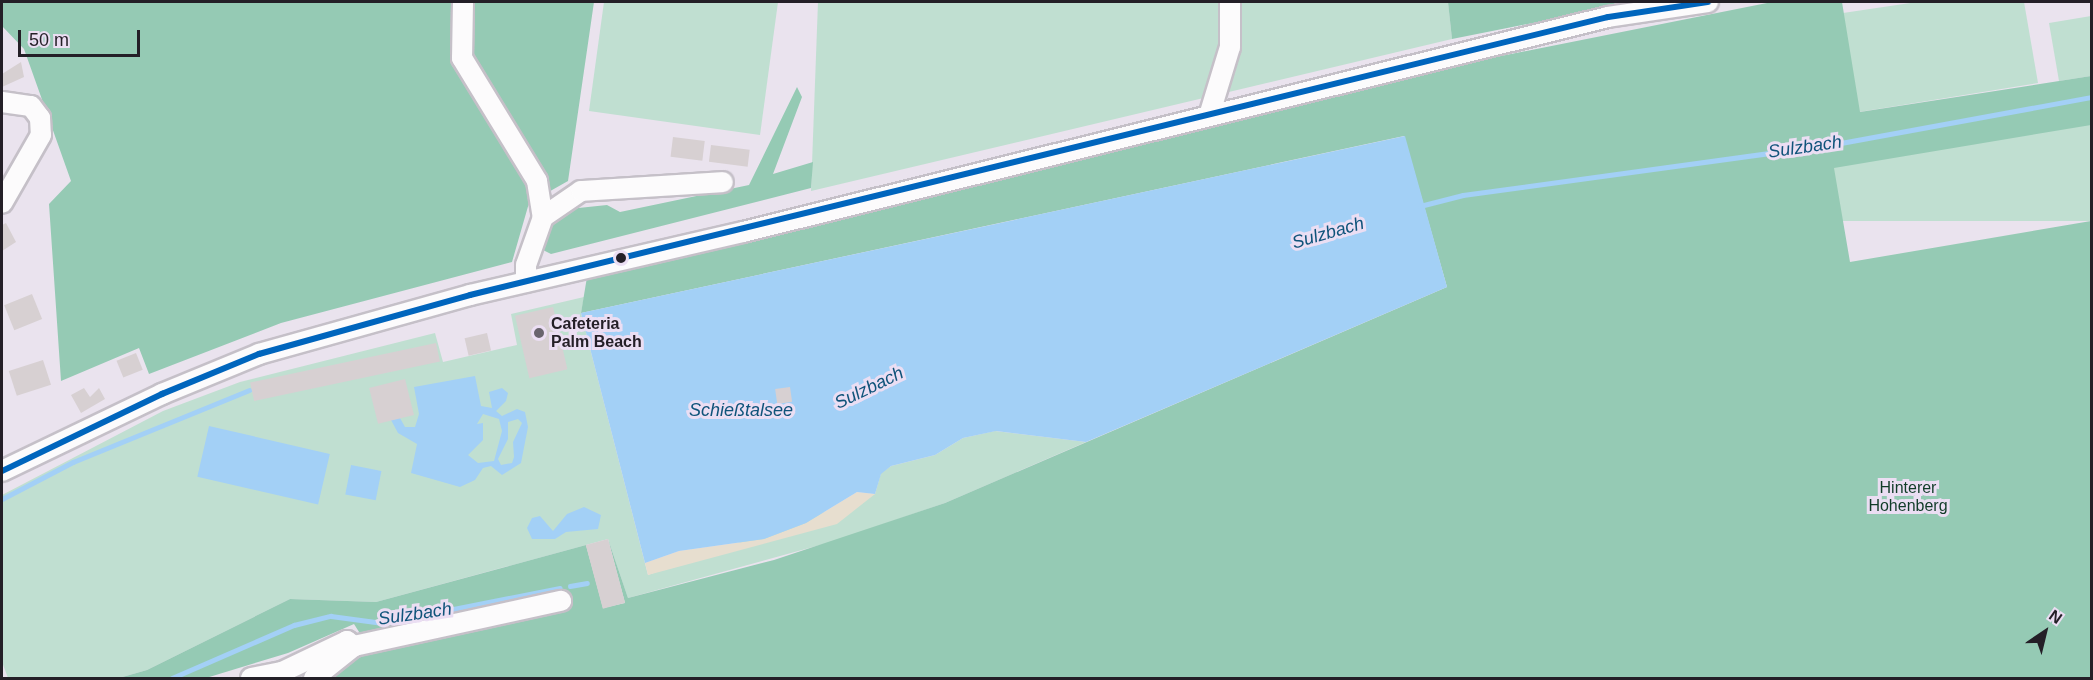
<!DOCTYPE html>
<html>
<head>
<meta charset="utf-8">
<style>
	body { margin:0 }
	#map { position:relative; width:2093px; height:680px; overflow:hidden; background:#eae3ee; font-family:Helvetica,sans-serif }
	div>[style] { position:absolute }
	.green>* { inset:0; background:#c0dfd1; transform-origin:0 0 }
	.forest>* { inset:0; background:#95cab4 }
	.sand>* { inset:0; background:#e7decf }
	.water>* { inset:0; background:#a3d0f6; transform-origin:0 0 }
	.stream>* { height:4.5px; margin:-2.25px; padding:0 2.25px; transform-origin:2.25px; border-radius:2.25px; background:#a3d0f6 }
	.building>* { inset:0; background:#d7d0d2; transform-origin:0 0 }
	.roads { filter:drop-shadow(2px 0 #c5c0c8) drop-shadow(-2px 0 #c5c0c8) drop-shadow(0 2px #c5c0c8) drop-shadow(0 -2px #c5c0c8) }
	.minor>* { height:20px; margin:-10px; padding:0 10px; transform-origin:10px; border-radius:10px; background:#fcfbfc }
	.bus-1>* { height:6px; margin:-3px; padding:0 3px; transform-origin:3px; border-radius:3px; background:#0065bd }
	.dots>* { width:16px; height:16px; translate:-50% -50%; box-sizing:border-box; border:3px solid #ebdef3; border-radius:50% }
	span { translate:-50% -50%; white-space:nowrap; text-align:center; line-height:1.15; -webkit-text-stroke:6px #ebdef3; paint-order:stroke }
	.poi-label { font-size:16px; color:#241f27; font-weight:700 }
	.left { translate:0 -50%; text-align:left }
	.park-label { font-size:16px; color:#113c28 }
	.water-label { font-size:18px; color:#0f537a; font-style:italic }
	.frame { position:absolute; inset:0; border:3px solid #241f27; pointer-events:none }
	.north { position:absolute; left:2015px; top:602px; width:60px; height:60px; -webkit-text-stroke:4px #ebdef3; paint-order:stroke; rotate:35deg; font-size:16px; font-weight:700; line-height:24px; text-align:center; color:#241f27 }
	.north::after { content:''; display:block; margin:auto; width:21px; height:27px; background:#241f27; clip-path:polygon(50% 0,100% 100%,50% 72%,0 100%) }
	.scale { position:absolute; left:18px; top:30px; width:122px; height:27px; box-sizing:border-box; border:3px solid #241f27; border-top:0; padding-left:8px; font-size:18px; line-height:21px; white-space:nowrap; color:#241f27; -webkit-text-stroke:4px #ebdef3; paint-order:stroke }
</style>
</head>
<body>
<div id="map">
	<div class="green">
		<i style="clip-path:polygon(604px 2px,778px 2px,760px 135px,589px 111px)"></i>
		<i style="clip-path:polygon(818px 2px,1448px 2px,1452px 39px,811px 191px)"></i>
		<i style="clip-path:polygon(1917px 2px,2024px 2px,2038px 83px,1859px 112px,1843px 13px)"></i>
		<i style="clip-path:polygon(2091px 16px,2091px 76px,2059px 81px,2049px 23px)"></i>
		<i style="left:2091px;top:125px;width:96px;height:261px;rotate:90deg"></i>
		<i style="clip-path:polygon(584px 297px,581px 313px,648px 575px,875px 494px,881px 473px,891px 466px,935px 455px,963px 438px,995px 431px,1086px 442px,945px 503px,831px 542px,628px 598px,608px 539px,376px 602px,290px 599px,147px 670px,119px 678px,8px 678px,2px 662px,2px 495px,163px 411px,240px 382px,435px 333px,443px 362px,517px 345px,511px 314px)"></i>
	</div>
	<div class="forest">
		<i style="clip-path:polygon(2px 2px,594px 2px,568px 181px,529px 203px,512px 262px,281px 323px,149px 374px,139px 348px,61px 381px,49px 204px,71px 181px,24px 49px,2px 26px)"></i>
		<i style="clip-path:polygon(1448px 2px,1618px 2px,1603px 9px,1452px 39px)"></i>
		<i style="clip-path:polygon(1772px 2px,1842px 2px,1860px 112px,2091px 76px,2091px 125px,1834px 168px,1850px 262px,2091px 221px,2091px 678px,308px 678px,366px 643px,354px 624px,288px 653px,206px 678px,119px 678px,147px 670px,290px 599px,376px 602px,586px 545px,603px 608px,625px 603px,608px 539px,628px 598px,774px 560px,945px 503px,1447px 287px,1404px 136px,581px 313px,588px 271px,1456px 65px)"></i>
		<i style="clip-path:polygon(797px 87px,802px 97px,773px 174px,813px 162px,811px 188px,551px 254px,541px 249px,549px 229px,569px 209px,607px 205px,620px 212px,749px 185px)"></i>
	</div>
	<div class="sand">
		<i style="clip-path:polygon(857px 492px,875px 494px,837px 524px,648px 575px,645px 563px,679px 551px,764px 539px,806px 523px)"></i>
	</div>
	<div class="water">
		<i style="clip-path:polygon(1405px 136px,1447px 287px,1086px 442px,996px 431px,963px 438px,935px 455px,891px 466px,881px 474px,875px 494px,857px 492px,806px 523px,764px 539px,679px 551px,645px 563px,581px 313px)"></i>
		<i style="clip-path:polygon(evenodd,475px 376px,481px 406px,492px 408px,489px 392px,502px 388px,508px 393px,506px 401px,496px 411px,502px 416px,517px 409px,525px 412px,528px 427px,521px 463px,502px 475px,491px 466px,483px 468px,475px 480px,460px 487px,411px 473px,417px 444px,398px 433px,391px 420px,400px 418px,405px 427px,415px 427px,419px 414px,414px 387px,475px 376px,483px 414px,499px 419px,502px 431px,494px 461px,478px 463px,468px 455px,483px 440px,483px 423px,477px 424px,483px 414px,475px 376px,518px 419px,522px 423px,513px 442px,514px 457px,512px 463px,501px 465px,498px 459px,508px 439px,508px 422px,518px 419px)"></i>
		<i style="left:209px;top:426px;width:124px;height:52px;rotate:13deg"></i>
		<i style="left:351px;top:465px;width:31px;height:30px;rotate:11deg"></i>
		<i style="clip-path:polygon(584px 507px,601px 515px,598px 529px,566px 532px,555px 539px,532px 539px,527px 528px,532px 518px,540px 516px,553px 531px,567px 514px)"></i>
	</div>
	<div class="stream">
		<i style="left:1420px;top:206px;width:44px;rotate:-14.3deg"></i>
		<i style="left:1463px;top:195px;width:370px;rotate:-7.8deg"></i>
		<i style="left:1830px;top:145px;width:266px;rotate:-10.4deg"></i>
		<i style="left:2px;top:499px;width:80px;rotate:-27.5deg"></i>
		<i style="left:73px;top:462px;width:190px;rotate:-22.2deg"></i>
		<i style="left:570px;top:586px;width:17px;rotate:-10deg"></i>
		<i style="left:172px;top:678px;width:133px;rotate:-23.5deg"></i>
		<i style="left:294px;top:625px;width:38px;rotate:-14deg"></i>
		<i style="left:331px;top:616px;width:52px;rotate:7.7deg"></i>
		<i style="left:383px;top:623px;width:180px;rotate:-11.2deg"></i>
	</div>
	<div class="building">
		<i style="clip-path:polygon(21px 62px,24px 77px,2px 87px,2px 74px)"></i>
		<i style="left:673px;top:137px;width:32px;height:20px;rotate:7deg"></i>
		<i style="left:711px;top:145px;width:39px;height:17px;rotate:7deg"></i>
		<i style="clip-path:polygon(6px 223px,16px 242px,2px 251px,2px 225px)"></i>
		<i style="left:32px;top:294px;width:27px;height:30px;rotate:68deg"></i>
		<i style="left:553px;top:307px;width:64px;height:39px;rotate:77deg"></i>
		<i style="left:487px;top:333px;width:18px;height:23px;rotate:77deg"></i>
		<i style="left:436px;top:343px;width:19px;height:190px;rotate:78deg"></i>
		<i style="left:136px;top:353px;width:18px;height:21px;rotate:68deg"></i>
		<i style="left:43px;top:360px;width:26px;height:36px;rotate:72deg"></i>
		<i style="left:405px;top:379px;width:37px;height:37px;rotate:76deg"></i>
		<i style="left:790px;top:387px;width:15px;height:15px;rotate:82deg"></i>
		<i style="clip-path:polygon(84px 388px,90px 397px,99px 388px,105px 399px,81px 413px,71px 395px)"></i>
		<i style="left:608px;top:539px;width:66px;height:23px;rotate:75deg"></i>
	</div>
	<div class="roads">
		<div class="minor">
			<i style="left:463px;top:2px;width:56px;rotate:91deg"></i>
			<i style="left:462px;top:58px;width:144px;rotate:58.6deg"></i>
			<i style="left:537px;top:181px;width:36px;rotate:81deg"></i>
			<i style="left:543px;top:217px;width:51px;rotate:109.5deg"></i>
			<i style="left:526px;top:265px;width:17px;rotate:90deg"></i>
			<i style="left:2px;top:102px;width:29px;rotate:8deg"></i>
			<i style="left:31px;top:106px;width:15px;rotate:53deg"></i>
			<i style="left:40px;top:118px;width:17px;rotate:87deg"></i>
			<i style="left:41px;top:135px;width:78px;rotate:119.8deg"></i>
			<i style="left:1209px;top:116px;width:72px;rotate:-73.1deg"></i>
			<i style="left:1230px;top:47px;width:45px;rotate:-90deg"></i>
			<i style="left:543px;top:217px;width:46px;rotate:-34.4deg"></i>
			<i style="left:581px;top:191px;width:142px;rotate:-3.6deg"></i>
			<i style="left:2px;top:471px;width:178px;rotate:-25.7deg"></i>
			<i style="left:162px;top:394px;width:105px;rotate:-22.4deg"></i>
			<i style="left:259px;top:354px;width:219px;rotate:-15.6deg"></i>
			<i style="left:470px;top:295px;width:280px;rotate:-13deg"></i>
			<i style="left:743px;top:232px;width:891px;rotate:-13.96deg"></i>
			<i style="left:1608px;top:17px;width:101px;rotate:-8.5deg"></i>
			<i style="left:251px;top:678px;width:32px;rotate:-11deg"></i>
			<i style="left:282px;top:672px;width:72px;rotate:-25.5deg"></i>
			<i style="left:347px;top:641px;width:9px;rotate:36deg"></i>
			<i style="left:354px;top:646px;width:212px;rotate:-12.3deg"></i>
			<i style="left:314px;top:678px;width:51px;rotate:-38.7deg"></i>
		</div>
	</div>
	<div class="bus-1">
		<i style="left:2px;top:471px;width:178px;rotate:-25.7deg"></i>
		<i style="left:162px;top:394px;width:105px;rotate:-22.4deg"></i>
		<i style="left:259px;top:354px;width:219px;rotate:-15.6deg"></i>
		<i style="left:470px;top:295px;width:1171px;rotate:-13.73deg"></i>
		<i style="left:1608px;top:17px;width:101px;rotate:-8.5deg"></i>
	</div>
	<div class="dots">
		<i style="left:621px;top:258px;background:#241f27"></i>
		<i style="left:539px;top:333px;background:#69646d"></i>
	</div>
	<div class="poi-label">
		<span class="left" style="left:551px;top:333px">Cafeteria<br>Palm Beach</span>
	</div>
	<div class="park-label">
		<span style="left:1908px;top:497px">Hinterer<br>Hohenberg</span>
	</div>
	<div class="water-label">
		<span style="left:1805px;top:147px;rotate:-8deg">Sulzbach</span>
		<span style="left:1328px;top:233px;rotate:-16deg">Sulzbach</span>
		<span style="left:869px;top:388px;rotate:-26deg">Sulzbach</span>
		<span style="left:741px;top:410px">Schießtalsee</span>
		<span style="left:415px;top:614px;rotate:-8deg">Sulzbach</span>
	</div>
	<div class="frame"></div>
	<div class="north">N</div>
	<div class="scale">50 m</div>
</div>
</body>
</html>
